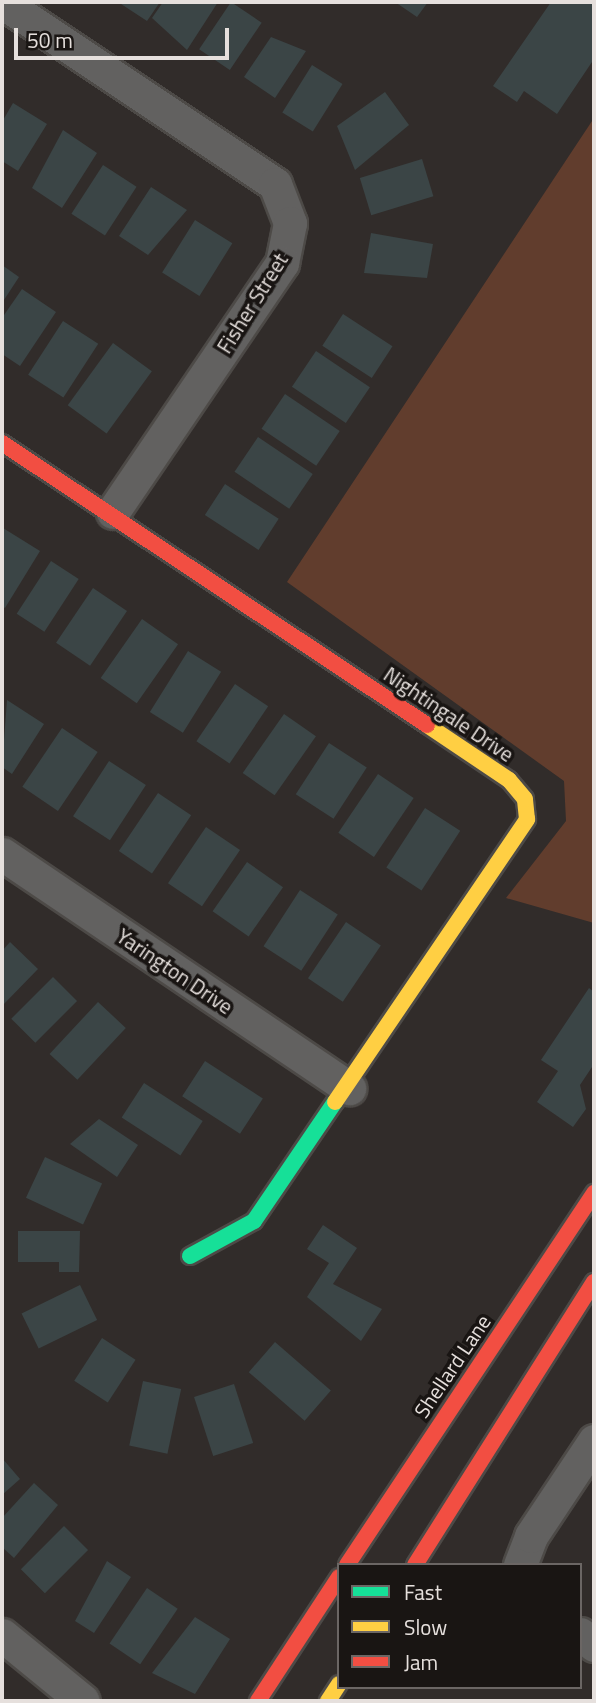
<!DOCTYPE html>
<html>
<head>
<meta charset="utf-8">
<style>
	body { margin:0 }
	#map { position:relative; width:596px; height:1703px; overflow:hidden; background:#312c2a; font-family:"Titillium Web",sans-serif }
	div>[style] { position:absolute }
	.green>* { inset:0; background:#613d2d }
	.building>* { inset:0; background:#3b4546; transform-origin:0 0 }
	.roads { filter:drop-shadow(2px 0 #4d4a47) drop-shadow(-2px 0 #4d4a47) drop-shadow(0 2px #4d4a47) drop-shadow(0 -2px #4d4a47) }
	.street>* { height:33px; margin:-16.5px; padding:0 16.5px; transform-origin:16.5px; border-radius:16.5px; background:#626160 }
	.fast>* { height:16px; margin:-8px; padding:0 8px; transform-origin:8px; border-radius:8px; background:#16e098 }
	.slow>* { height:16px; margin:-8px; padding:0 8px; transform-origin:8px; border-radius:8px; background:#ffcf43 }
	.jam>* { height:16px; margin:-8px; padding:0 8px; transform-origin:8px; border-radius:8px; background:#f24e42 }
	span { translate:-50% -50%; white-space:nowrap; text-align:center; line-height:1.15; -webkit-text-stroke:7px #191513; paint-order:stroke }
	.street-label { font-size:21px; color:#e6e0dd }
	.frame { position:absolute; inset:0; border:4px solid #e6e0dd; pointer-events:none }
	.legend { position:absolute; left:337px; top:1563px; width:245px; height:126px; box-sizing:border-box; background:#191513; border:2px solid #6b6664; margin:0; padding:9px 12px; list-style:none; font-size:21px; color:#e6e0dd }
	.legend li { display:flex; align-items:center; gap:14px; height:35px }
	.legend b { width:35px; border:2px solid #6b6664 }
	.scale { position:absolute; left:14px; top:28px; width:215px; height:32px; box-sizing:border-box; border:4px solid #e6e0dd; border-top:0; padding-left:9px; font-size:21px; line-height:24px; white-space:nowrap; color:#e6e0dd; -webkit-text-stroke:5px #191513; paint-order:stroke }
</style>
</head>
<body>
<div id="map">
	<div class="green">
		<i style="clip-path:polygon(594px 118px,594px 923px,506px 898px,566px 821px,564px 781px,287px 582px)"></i>
	</div>
	<div class="building">
		<i style="clip-path:polygon(118px 2px,160px 2px,147px 21px)"></i>
		<i style="clip-path:polygon(163px 2px,218px 2px,187px 50px,152px 18px)"></i>
		<i style="left:231px;top:2px;width:37px;height:57px;rotate:34deg"></i>
		<i style="clip-path:polygon(395px 2px,428px 2px,417px 17px)"></i>
		<i style="clip-path:polygon(551px 2px,594px 2px,594px 59px,557px 114px,524px 91px,517px 102px,493px 86px)"></i>
		<i style="clip-path:polygon(271px 37px,306px 51px,275px 98px,244px 77px)"></i>
		<i style="left:312px;top:65px;width:36px;height:56px;rotate:32deg"></i>
		<i style="clip-path:polygon(385px 92px,409px 125px,355px 170px,337px 126px)"></i>
		<i style="clip-path:polygon(13px 103px,47px 124px,18px 171px,2px 161px,2px 122px)"></i>
		<i style="clip-path:polygon(63px 130px,97px 153px,62px 208px,32px 188px)"></i>
		<i style="left:422px;top:159px;width:39px;height:65px;rotate:73deg"></i>
		<i style="left:103px;top:165px;width:40px;height:58px;rotate:33deg"></i>
		<i style="clip-path:polygon(151px 187px,187px 210px,148px 255px,119px 236px)"></i>
		<i style="left:195px;top:220px;width:44px;height:62px;rotate:32deg"></i>
		<i style="clip-path:polygon(371px 233px,433px 244px,427px 278px,364px 273px)"></i>
		<i style="clip-path:polygon(2px 265px,19px 277px,2px 303px)"></i>
		<i style="clip-path:polygon(22px 289px,56px 312px,20px 366px,2px 354px,2px 318px)"></i>
		<i style="left:343px;top:314px;width:59px;height:38px;rotate:33deg"></i>
		<i style="left:63px;top:321px;width:42px;height:64px;rotate:33deg"></i>
		<i style="left:113px;top:343px;width:48px;height:77px;rotate:36deg"></i>
		<i style="left:316px;top:351px;width:65px;height:43px;rotate:34deg"></i>
		<i style="left:285px;top:394px;width:66px;height:42px;rotate:34deg"></i>
		<i style="left:258px;top:437px;width:66px;height:42px;rotate:34deg"></i>
		<i style="left:225px;top:484px;width:64px;height:37px;rotate:33deg"></i>
		<i style="clip-path:polygon(3px 528px,40px 551px,5px 608px,2px 606px)"></i>
		<i style="left:51px;top:561px;width:33px;height:63px;rotate:33deg"></i>
		<i style="left:93px;top:588px;width:41px;height:66px;rotate:34deg"></i>
		<i style="left:142px;top:619px;width:44px;height:72px;rotate:35deg"></i>
		<i style="left:188px;top:651px;width:39px;height:72px;rotate:32deg"></i>
		<i style="left:235px;top:684px;width:40px;height:69px;rotate:34deg"></i>
		<i style="clip-path:polygon(7px 700px,44px 724px,12px 774px,2px 767px)"></i>
		<i style="left:284px;top:714px;width:39px;height:72px;rotate:35deg"></i>
		<i style="left:62px;top:728px;width:43px;height:71px;rotate:34deg"></i>
		<i style="left:329px;top:743px;width:45px;height:61px;rotate:33deg"></i>
		<i style="left:109px;top:761px;width:44px;height:66px;rotate:33deg"></i>
		<i style="left:378px;top:774px;width:43px;height:71px;rotate:34deg"></i>
		<i style="left:158px;top:793px;width:40px;height:70px;rotate:34deg"></i>
		<i style="left:425px;top:808px;width:42px;height:71px;rotate:33deg"></i>
		<i style="left:206px;top:827px;width:41px;height:68px;rotate:34deg"></i>
		<i style="left:247px;top:862px;width:44px;height:60px;rotate:35deg"></i>
		<i style="left:300px;top:890px;width:45px;height:67px;rotate:33deg"></i>
		<i style="left:346px;top:922px;width:42px;height:68px;rotate:34deg"></i>
		<i style="clip-path:polygon(10px 942px,38px 969px,2px 1006px,2px 951px)"></i>
		<i style="left:53px;top:977px;width:34px;height:59px;rotate:45deg"></i>
		<i style="clip-path:polygon(589px 988px,594px 992px,594px 1064px,580px 1085px,586px 1109px,573px 1127px,537px 1102px,558px 1071px,541px 1060px)"></i>
		<i style="left:98px;top:1002px;width:38px;height:71px;rotate:43deg"></i>
		<i style="left:205px;top:1061px;width:69px;height:42px;rotate:33deg"></i>
		<i style="left:144px;top:1083px;width:70px;height:41px;rotate:33deg"></i>
		<i style="clip-path:polygon(99px 1119px,138px 1145px,117px 1177px,70px 1144px)"></i>
		<i style="left:45px;top:1157px;width:63px;height:45px;rotate:25deg"></i>
		<i style="clip-path:polygon(323px 1225px,357px 1248px,333px 1284px,382px 1309px,361px 1341px,307px 1297px,329px 1263px,307px 1249px)"></i>
		<i style="clip-path:polygon(18px 1231px,80px 1231px,79px 1272px,59px 1272px,59px 1262px,18px 1262px)"></i>
		<i style="left:80px;top:1285px;width:39px;height:65px;rotate:64deg"></i>
		<i style="left:102px;top:1338px;width:40px;height:51px;rotate:33deg"></i>
		<i style="left:275px;top:1342px;width:74px;height:40px;rotate:41deg"></i>
		<i style="left:143px;top:1381px;width:39px;height:66px;rotate:12deg"></i>
		<i style="left:234px;top:1384px;width:62px;height:42px;rotate:72deg"></i>
		<i style="clip-path:polygon(2px 1458px,20px 1479px,2px 1495px)"></i>
		<i style="clip-path:polygon(34px 1483px,58px 1505px,14px 1558px,2px 1547px,2px 1518px)"></i>
		<i style="left:64px;top:1526px;width:34px;height:61px;rotate:45deg"></i>
		<i style="clip-path:polygon(107px 1561px,131px 1577px,94px 1633px,75px 1621px)"></i>
		<i style="left:147px;top:1588px;width:37px;height:67px;rotate:34deg"></i>
		<i style="clip-path:polygon(195px 1617px,230px 1639px,195px 1694px,152px 1673px)"></i>
	</div>
	<div class="roads">
		<div class="street">
			<i style="left:2px;top:2px;width:328px;rotate:33.7deg"></i>
			<i style="left:275px;top:184px;width:42px;rotate:69deg"></i>
			<i style="left:290px;top:223px;width:41px;rotate:101.3deg"></i>
			<i style="left:282px;top:263px;width:301px;rotate:124.2deg"></i>
			<i style="left:2px;top:854px;width:419px;rotate:34deg"></i>
			<i style="left:520px;top:1565px;width:31px;rotate:-69deg"></i>
			<i style="left:531px;top:1536px;width:114px;rotate:-56.4deg"></i>
			<i style="left:580px;top:1634px;width:18px;rotate:38deg"></i>
			<i style="left:2px;top:1635px;width:104px;rotate:39.2deg"></i>
		</div>
		<div class="fast">
			<i style="left:190px;top:1256px;width:73px;rotate:-28.7deg"></i>
			<i style="left:254px;top:1221px;width:144px;rotate:-55.8deg"></i>
		</div>
		<div class="slow">
			<i style="left:335px;top:1102px;width:342px;rotate:-55.8deg"></i>
			<i style="left:527px;top:819px;width:20px;rotate:-96deg"></i>
			<i style="left:525px;top:799px;width:25px;rotate:-130deg"></i>
			<i style="left:509px;top:780px;width:99px;rotate:-146.1deg"></i>
			<i style="left:328px;top:1701px;width:20px;rotate:-57deg"></i>
		</div>
		<div class="jam">
			<i style="left:2px;top:443px;width:510px;rotate:33.57deg"></i>
			<i style="left:347px;top:1565px;width:447px;rotate:-56.4deg"></i>
			<i style="left:415px;top:1565px;width:335px;rotate:-57.7deg"></i>
			<i style="left:258px;top:1701px;width:148px;rotate:-56.8deg"></i>
		</div>
	</div>
	<div class="street-label">
		<span style="left:252px;top:303px;rotate:-58deg">Fisher Street</span>
		<span style="left:449px;top:714px;rotate:34deg">Nightingale Drive</span>
		<span style="left:175px;top:971px;rotate:34deg">Yarington Drive</span>
		<span style="left:452px;top:1366px;rotate:-56deg">Shellard Lane</span>
	</div>
	<div class="frame"></div>
	<ul class="legend">
	<li><b style="height:9px;background:#16e098"></b>Fast</li>
	<li><b style="height:9px;background:#ffcf43"></b>Slow</li>
	<li><b style="height:9px;background:#f24e42"></b>Jam</li>
	</ul>
	<div class="scale">50 m</div>
</div>
</body>
</html>
